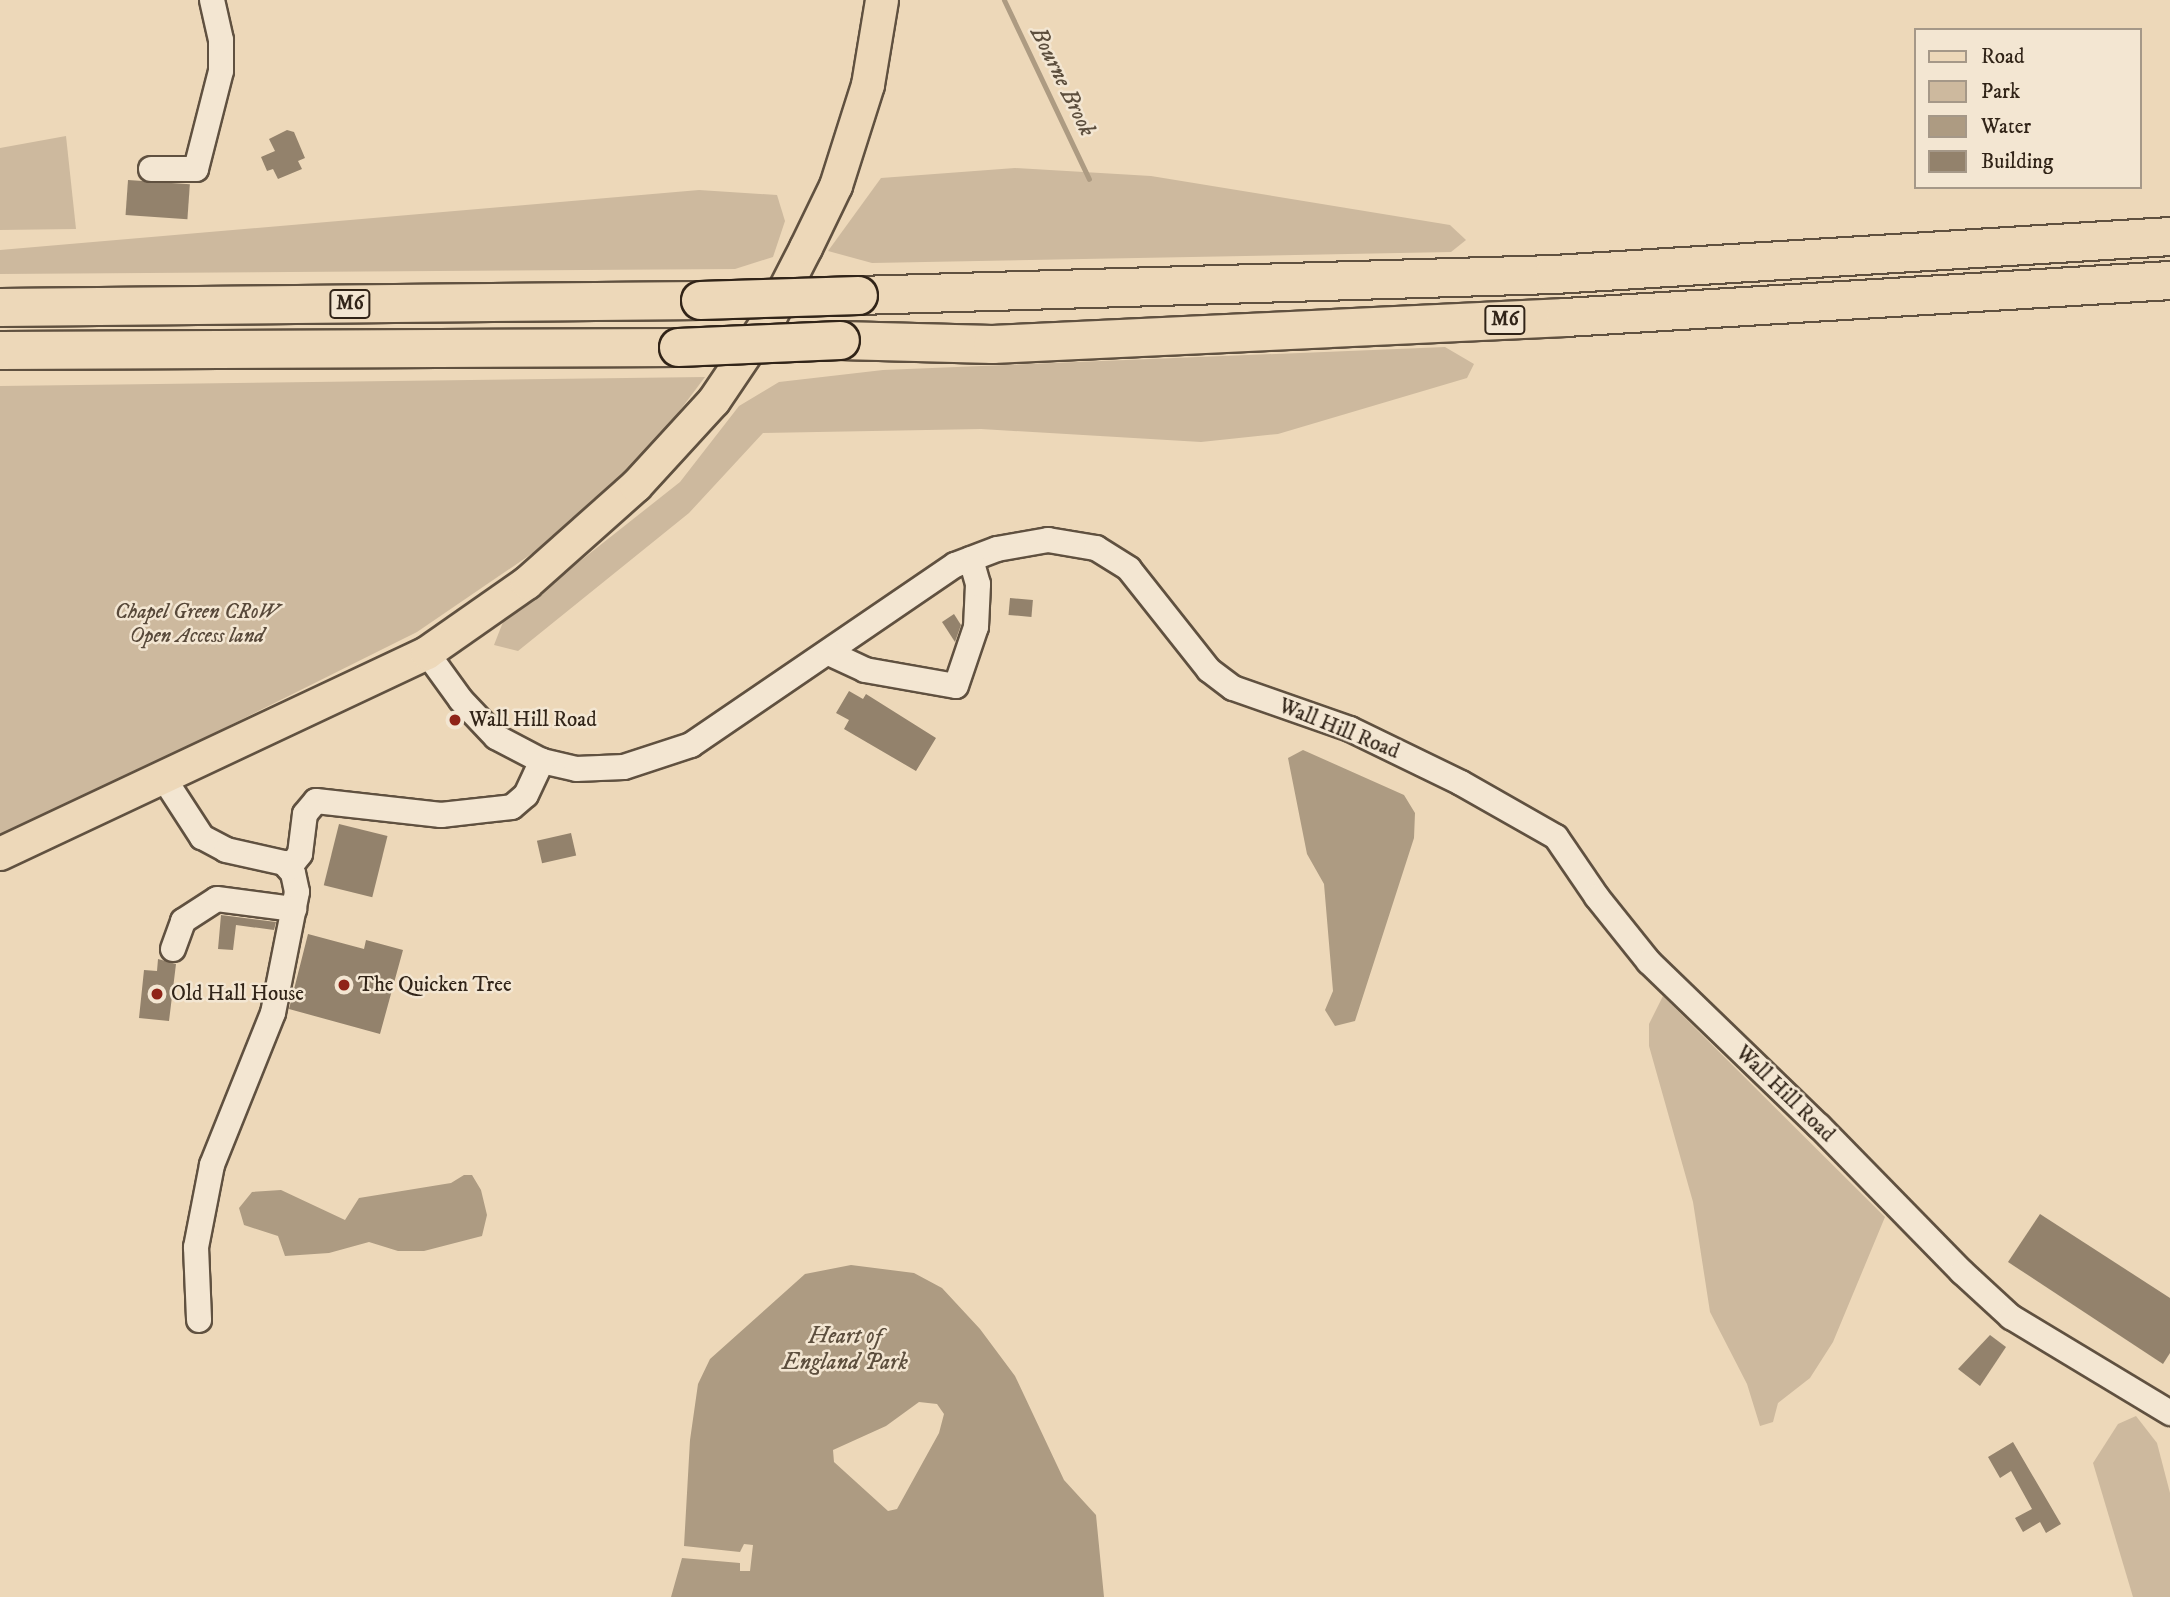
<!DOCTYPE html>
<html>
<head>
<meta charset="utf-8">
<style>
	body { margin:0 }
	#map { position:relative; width:2170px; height:1597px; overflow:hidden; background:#edd8b9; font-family:"IM FELL DW Pica",serif }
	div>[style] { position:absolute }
	.green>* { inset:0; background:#cdb99e }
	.water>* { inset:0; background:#ad9b82 }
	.stream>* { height:5px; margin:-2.5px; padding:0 2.5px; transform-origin:2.5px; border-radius:2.5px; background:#ad9b82 }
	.building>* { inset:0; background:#93826c; transform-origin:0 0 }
	.roads { filter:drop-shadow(2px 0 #605140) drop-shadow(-2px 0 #605140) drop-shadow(0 2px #605140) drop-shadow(0 -2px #605140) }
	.minor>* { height:24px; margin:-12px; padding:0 12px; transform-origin:12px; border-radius:12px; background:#f3e6d2 }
	.major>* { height:32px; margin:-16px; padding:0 16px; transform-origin:16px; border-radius:16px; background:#edd8b9 }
	.highway>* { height:37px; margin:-18.5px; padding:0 18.5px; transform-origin:18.5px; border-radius:18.5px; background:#edd8b9 }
	.bridges { filter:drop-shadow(2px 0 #312418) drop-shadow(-2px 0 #312418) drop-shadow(0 2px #312418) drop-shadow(0 -2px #312418) }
	.highway-bridge>* { height:37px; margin:-18.5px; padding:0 18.5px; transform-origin:18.5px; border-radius:18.5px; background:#edd8b9 }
	.dots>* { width:19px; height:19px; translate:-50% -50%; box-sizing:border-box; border:4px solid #f3e6d2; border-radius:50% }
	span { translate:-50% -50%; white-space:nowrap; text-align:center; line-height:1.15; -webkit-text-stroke:5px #f3e6d2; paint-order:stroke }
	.shield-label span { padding:2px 5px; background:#f3e6d2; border:2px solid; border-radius:5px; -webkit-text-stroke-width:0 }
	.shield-label { font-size:19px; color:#312418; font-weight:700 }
	.park-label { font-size:21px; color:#58493a; font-style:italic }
	.poi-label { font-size:21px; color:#312418 }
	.left { translate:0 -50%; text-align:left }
	.street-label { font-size:21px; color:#312418 }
	.water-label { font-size:23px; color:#5c4e3d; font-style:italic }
	.legend { position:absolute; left:1914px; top:28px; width:228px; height:161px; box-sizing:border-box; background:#f3e6d2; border:2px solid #a59888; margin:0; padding:9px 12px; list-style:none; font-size:21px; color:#312418 }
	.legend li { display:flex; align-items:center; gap:14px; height:35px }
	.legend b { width:35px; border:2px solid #a59888 }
</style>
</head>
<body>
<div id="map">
	<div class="green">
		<i style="clip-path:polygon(66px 136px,76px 229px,0 230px,0 148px)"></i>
		<i style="clip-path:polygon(1015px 168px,1151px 176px,1450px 225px,1466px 240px,1451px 252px,872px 263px,828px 251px,881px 178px)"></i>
		<i style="clip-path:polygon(699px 190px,777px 195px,785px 221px,773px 257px,735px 269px,0 274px,0 250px)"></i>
		<i style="clip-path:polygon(1445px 347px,1474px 364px,1467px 378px,1278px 434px,1201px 442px,981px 429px,763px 433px,689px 513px,518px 651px,494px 645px,503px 622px,680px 482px,739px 406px,779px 382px,883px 370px)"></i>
		<i style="clip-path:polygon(705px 377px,648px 453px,584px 518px,417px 632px,0 840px,0 386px)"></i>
		<i style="clip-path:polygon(1663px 996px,1885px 1217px,1833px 1342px,1810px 1378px,1778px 1403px,1773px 1422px,1760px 1426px,1747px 1384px,1710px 1312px,1693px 1202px,1649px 1046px,1649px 1024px)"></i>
		<i style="clip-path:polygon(2136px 1416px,2157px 1443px,2170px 1493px,2170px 1597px,2133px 1597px,2093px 1463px,2118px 1424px)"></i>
	</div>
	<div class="water">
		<i style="clip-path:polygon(1303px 750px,1404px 795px,1415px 813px,1414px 838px,1355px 1021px,1335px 1026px,1325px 1010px,1333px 991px,1324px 884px,1307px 854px,1288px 758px)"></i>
		<i style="clip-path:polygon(464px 1175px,472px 1175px,481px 1190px,487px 1215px,482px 1236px,424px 1251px,398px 1251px,369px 1242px,329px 1253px,285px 1256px,278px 1236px,244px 1225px,239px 1208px,252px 1192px,281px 1190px,345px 1220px,359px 1198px,451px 1183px)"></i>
		<i style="clip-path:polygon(evenodd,851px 1265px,914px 1273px,942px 1288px,980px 1329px,1015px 1376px,1064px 1480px,1096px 1515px,1104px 1597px,671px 1597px,682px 1558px,740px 1563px,740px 1571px,750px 1571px,753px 1545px,744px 1544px,740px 1552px,684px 1546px,690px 1440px,698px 1384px,710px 1359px,805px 1274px,851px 1265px,919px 1402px,937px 1404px,944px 1414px,939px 1433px,897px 1509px,888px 1511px,834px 1462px,833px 1450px,886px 1426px,919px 1402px)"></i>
	</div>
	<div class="stream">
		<i style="left:1004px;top:0;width:198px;rotate:64.6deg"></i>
	</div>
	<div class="building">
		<i style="clip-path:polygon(287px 130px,294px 132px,305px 158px,298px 161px,302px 169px,278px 179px,273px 169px,267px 171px,261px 157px,275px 151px,269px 139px)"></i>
		<i style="left:128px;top:180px;width:62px;height:35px;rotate:4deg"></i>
		<i style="left:1010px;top:598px;width:23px;height:17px;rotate:5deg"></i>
		<i style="clip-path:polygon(954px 614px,961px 625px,955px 642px,942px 622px)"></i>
		<i style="clip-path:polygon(849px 691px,863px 699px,866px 694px,936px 738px,916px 771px,844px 729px,849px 720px,836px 713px)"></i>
		<i style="left:339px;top:824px;width:50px;height:63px;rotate:14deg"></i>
		<i style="left:571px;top:833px;width:23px;height:35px;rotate:77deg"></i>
		<i style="clip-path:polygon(221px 915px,276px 922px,274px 930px,236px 925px,233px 950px,218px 949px)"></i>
		<i style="clip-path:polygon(308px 934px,364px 949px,366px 940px,403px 950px,380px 1034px,289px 1009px)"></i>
		<i style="clip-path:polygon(158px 959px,176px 964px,169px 1021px,139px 1018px,144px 970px,157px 971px)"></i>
		<i style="clip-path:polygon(2040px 1214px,2170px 1298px,2170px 1353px,2163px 1364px,2008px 1262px)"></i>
		<i style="clip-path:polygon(1990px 1335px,2006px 1347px,1980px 1386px,1958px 1369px)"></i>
		<i style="clip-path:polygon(2013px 1442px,2061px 1524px,2046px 1533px,2040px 1522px,2023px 1532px,2015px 1518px,2032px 1509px,2011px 1471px,2000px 1478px,1988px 1457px)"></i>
	</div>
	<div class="roads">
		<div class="minor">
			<i style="left:151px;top:169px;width:45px"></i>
			<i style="left:196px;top:169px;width:101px;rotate:-75.7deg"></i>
			<i style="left:221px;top:71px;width:31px;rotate:-90deg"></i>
			<i style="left:221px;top:40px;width:41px;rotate:-102.7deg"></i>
			<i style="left:427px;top:653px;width:58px;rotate:54.1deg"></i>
			<i style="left:461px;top:700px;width:51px;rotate:46.6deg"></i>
			<i style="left:496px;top:737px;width:52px;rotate:27.6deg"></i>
			<i style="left:542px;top:761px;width:35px;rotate:13deg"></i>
			<i style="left:576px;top:769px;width:48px;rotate:-2.4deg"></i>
			<i style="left:624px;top:767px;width:71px;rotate:-18.2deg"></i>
			<i style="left:691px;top:745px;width:320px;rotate:-34.3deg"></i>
			<i style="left:955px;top:565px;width:45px;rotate:-20.9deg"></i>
			<i style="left:997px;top:549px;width:52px;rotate:-10deg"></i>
			<i style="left:1048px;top:540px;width:49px;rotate:9.5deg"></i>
			<i style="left:1096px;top:548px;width:39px;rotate:32deg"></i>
			<i style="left:1129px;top:569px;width:129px;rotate:51.6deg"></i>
			<i style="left:1209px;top:670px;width:30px;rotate:37deg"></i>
			<i style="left:1233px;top:688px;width:124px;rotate:19.3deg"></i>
			<i style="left:1350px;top:729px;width:123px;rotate:25.9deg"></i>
			<i style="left:1461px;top:783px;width:109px;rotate:29.6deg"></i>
			<i style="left:1556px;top:837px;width:73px;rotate:55.7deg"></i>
			<i style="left:1597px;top:897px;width:83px;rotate:51.3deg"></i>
			<i style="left:1649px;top:962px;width:236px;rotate:44deg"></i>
			<i style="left:1819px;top:1126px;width:204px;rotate:45.6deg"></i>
			<i style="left:1962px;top:1272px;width:67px;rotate:42.6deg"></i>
			<i style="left:2011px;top:1317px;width:186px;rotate:31.1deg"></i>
			<i style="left:829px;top:653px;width:40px;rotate:25deg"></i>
			<i style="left:865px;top:670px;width:92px;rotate:10deg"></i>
			<i style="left:956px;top:686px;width:62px;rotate:-71.3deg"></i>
			<i style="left:976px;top:627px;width:43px;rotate:-87.3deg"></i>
			<i style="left:978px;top:584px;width:26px;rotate:-106deg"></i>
			<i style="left:163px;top:777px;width:72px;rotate:57deg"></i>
			<i style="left:202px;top:837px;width:27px;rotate:28deg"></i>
			<i style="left:226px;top:850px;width:59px;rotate:12.6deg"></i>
			<i style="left:284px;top:863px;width:13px;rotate:48deg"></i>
			<i style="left:293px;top:873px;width:19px;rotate:78deg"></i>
			<i style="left:297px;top:892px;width:123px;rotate:101.2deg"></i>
			<i style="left:273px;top:1013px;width:164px;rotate:111.9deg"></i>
			<i style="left:212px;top:1165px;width:84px;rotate:101deg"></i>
			<i style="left:196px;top:1247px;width:73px;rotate:87.6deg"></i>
			<i style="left:289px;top:868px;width:18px;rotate:-52deg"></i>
			<i style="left:300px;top:854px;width:40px;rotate:-82.9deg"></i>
			<i style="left:305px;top:814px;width:17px;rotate:-50deg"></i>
			<i style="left:316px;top:801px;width:126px;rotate:6.4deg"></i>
			<i style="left:441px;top:815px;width:71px;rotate:-6.4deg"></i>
			<i style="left:512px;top:807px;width:18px;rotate:-41deg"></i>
			<i style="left:526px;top:795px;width:38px;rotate:-65deg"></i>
			<i style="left:173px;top:949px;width:30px;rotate:-70deg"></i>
			<i style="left:183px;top:921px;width:40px;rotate:-32.9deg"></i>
			<i style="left:217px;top:899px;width:78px;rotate:7.4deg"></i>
		</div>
		<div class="major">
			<i style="left:0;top:854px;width:472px;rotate:-25.2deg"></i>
			<i style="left:427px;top:653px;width:122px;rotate:-35deg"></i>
			<i style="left:527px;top:583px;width:146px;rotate:-41.7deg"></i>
			<i style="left:636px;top:486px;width:115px;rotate:-47.5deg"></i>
			<i style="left:714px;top:401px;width:100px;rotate:-56deg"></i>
			<i style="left:770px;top:318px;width:79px;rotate:-62.8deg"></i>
			<i style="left:806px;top:248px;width:69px;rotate:-64.2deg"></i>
			<i style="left:836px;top:186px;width:106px;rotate:-72.4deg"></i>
			<i style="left:868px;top:85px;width:86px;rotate:-80.6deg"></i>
		</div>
		<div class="highway">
			<i style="left:858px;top:295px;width:696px;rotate:-1.73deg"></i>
			<i style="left:1554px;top:274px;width:617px;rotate:-3.53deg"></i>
			<i style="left:0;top:307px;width:700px;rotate:-0.57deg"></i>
			<i style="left:840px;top:340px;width:152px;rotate:1.5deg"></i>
			<i style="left:992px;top:344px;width:574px;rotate:-2.7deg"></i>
			<i style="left:1565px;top:317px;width:606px;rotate:-3.5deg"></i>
			<i style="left:0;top:350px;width:678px;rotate:-0.25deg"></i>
		</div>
	</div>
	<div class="bridges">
		<div class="highway-bridge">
			<i style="left:700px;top:300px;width:158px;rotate:-1.8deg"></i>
			<i style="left:678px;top:347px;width:162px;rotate:-2.5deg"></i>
		</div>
	</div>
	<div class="dots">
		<i style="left:455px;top:720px;background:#8f2418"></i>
		<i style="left:344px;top:985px;background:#8f2418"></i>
		<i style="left:157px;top:994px;background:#8f2418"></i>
	</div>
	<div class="shield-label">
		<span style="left:350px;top:304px">M6</span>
		<span style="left:1505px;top:320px">M6</span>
	</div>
	<div class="park-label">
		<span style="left:197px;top:624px">Chapel Green CRoW<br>Open Access land</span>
	</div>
	<div class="poi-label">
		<span class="left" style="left:469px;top:720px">Wall Hill Road</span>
		<span class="left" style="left:358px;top:985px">The Quicken Tree</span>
		<span class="left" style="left:171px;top:994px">Old Hall House</span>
	</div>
	<div class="street-label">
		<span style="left:1339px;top:729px;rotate:22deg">Wall Hill Road</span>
		<span style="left:1785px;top:1094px;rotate:44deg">Wall Hill Road</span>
	</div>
	<div class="water-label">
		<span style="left:1062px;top:82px;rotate:64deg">Bourne Brook</span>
		<span style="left:845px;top:1350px">Heart of<br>England Park</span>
	</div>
	<ul class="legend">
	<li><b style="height:9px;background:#edd8b9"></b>Road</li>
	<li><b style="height:19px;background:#cdb99e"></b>Park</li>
	<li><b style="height:19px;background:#ad9b82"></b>Water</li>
	<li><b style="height:19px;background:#93826c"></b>Building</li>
	</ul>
</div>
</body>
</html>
